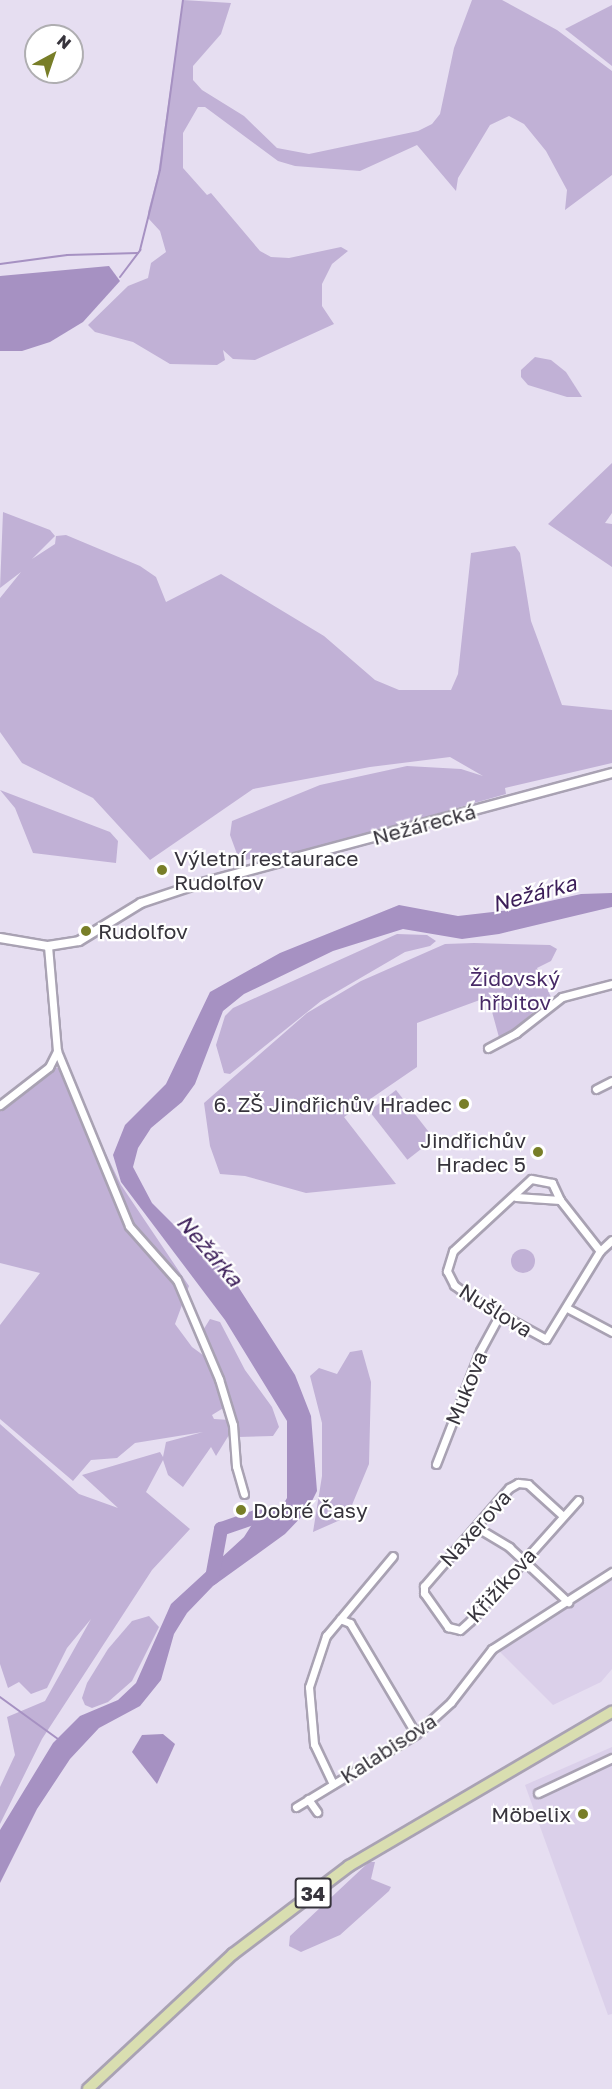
<!DOCTYPE html>
<html>
<head>
<meta charset="utf-8">
<style>
	body { margin:0 }
	#map { position:relative; width:612px; height:2089px; overflow:hidden; background:#e6def1; font-family:"Golos Text",sans-serif }
	div>[style] { position:absolute }
	.built>* { inset:0; background:#dbd0ea }
	.green>* { inset:0; background:#c1b1d6; transform-origin:0 0 }
	.round { border-radius:50% }
	.water>* { inset:0; background:#a691c2 }
	.stream>* { height:2px; margin:-1px; padding:0 1px; transform-origin:1px; border-radius:1px; background:#a691c2 }
	.river>* { height:14px; margin:-7px; padding:0 7px; transform-origin:7px; border-radius:7px; background:#a691c2 }
	.roads { filter:drop-shadow(2px 0 #a9a2b3) drop-shadow(-2px 0 #a9a2b3) drop-shadow(0 2px #a9a2b3) drop-shadow(0 -2px #a9a2b3) }
	.minor>* { height:7px; margin:-3.5px; padding:0 3.5px; transform-origin:3.5px; border-radius:3.5px; background:#fff }
	.tertiary>* { height:8px; margin:-4px; padding:0 4px; transform-origin:4px; border-radius:4px; background:#fff }
	.primary>* { height:10px; margin:-5px; padding:0 5px; transform-origin:5px; border-radius:5px; background:#d9deb0 }
	.dots>* { width:16px; height:16px; translate:-50% -50%; box-sizing:border-box; border:3px solid #fff; border-radius:50% }
	span { translate:-50% -50%; white-space:nowrap; text-align:center; line-height:1.15; -webkit-text-stroke:4.5px #fff; paint-order:stroke }
	.shield-label span { padding:2px 4px; background:#fff; border:2px solid; border-radius:4px; -webkit-text-stroke-width:0 }
	.shield-label { font-size:20px; color:#37343c; font-weight:700 }
	.street-label { font-size:21px; color:#37343c }
	.poi-label { font-size:21px; color:#37343c }
	.left { translate:0 -50%; text-align:left }
	.right { translate:-100% -50%; text-align:right }
	.park-label { font-size:21px; color:#482a67 }
	.water-label { font-size:22px; color:#3c1e59; font-style:italic }
	.north { position:absolute; left:24px; top:24px; width:60px; height:60px; box-sizing:border-box; background:#fff; border:2px solid #afaeb1; border-radius:50%; rotate:40deg; font-size:16px; font-weight:700; line-height:24px; text-align:center; color:#37343c }
	.north::after { content:''; display:block; margin:auto; width:21px; height:27px; background:#787e28; clip-path:polygon(50% 0,100% 100%,50% 72%,0 100%) }
</style>
</head>
<body>
<div id="map">
	<div class="built">
		<i style="clip-path:polygon(612px 1580px,612px 1669px,601px 1682px,553px 1705px,498px 1650px)"></i>
		<i style="clip-path:polygon(612px 1747px,612px 2014px,608px 2015px,525px 1785px)"></i>
	</div>
	<div class="green">
		<i style="clip-path:polygon(183px 0,231px 3px,221px 34px,193px 66px,193px 80px,202px 90px,244px 116px,277px 148px,309px 154px,418px 131px,432px 124px,440px 114px,454px 48px,472px 0,502px 0,557px 30px,612px 71px,612px 175px,565px 210px,567px 190px,546px 151px,524px 124px,509px 116px,490px 125px,458px 178px,456px 191px,417px 145px,360px 171px,295px 166px,278px 161px,205px 107px,198px 107px,183px 133px,183px 168px,207px 195px,211px 193px,260px 251px,271px 257px,289px 258px,341px 247px,348px 251px,332px 264px,322px 284px,322px 306px,334px 324px,255px 360px,233px 359px,223px 350px,225px 360px,217px 365px,170px 364px,133px 342px,95px 332px,88px 325px,128px 286px,148px 278px,151px 263px,166px 252px,160px 231px,148px 218px,148px 212px,158px 174px)"></i>
		<i style="clip-path:polygon(612px 5px,612px 66px,565px 29px)"></i>
		<i style="clip-path:polygon(535px 357px,551px 360px,566px 372px,582px 397px,567px 397px,528px 385px,521px 377px,521px 370px)"></i>
		<i style="clip-path:polygon(612px 463px,612px 513px,605px 523px,612px 524px,612px 567px,548px 524px)"></i>
		<i style="clip-path:polygon(3px 512px,50px 530px,55px 536px,32px 559px,55px 544px,56px 536px,66px 535px,140px 566px,156px 577px,166px 602px,221px 574px,324px 636px,375px 680px,399px 690px,451px 690px,458px 674px,471px 553px,515px 546px,520px 553px,531px 621px,562px 705px,612px 710px,612px 763px,505px 788px,506px 794px,309px 850px,245px 860px,237px 854px,230px 835px,232px 821px,320px 785px,407px 766px,461px 769px,483px 776px,450px 757px,370px 767px,253px 789px,150px 860px,93px 798px,22px 763px,0 732px,0 598px,21px 572px,0 588px)"></i>
		<i style="clip-path:polygon(0 790px,110px 832px,118px 841px,116px 863px,33px 853px,15px 808px)"></i>
		<i style="clip-path:polygon(397px 934px,427px 935px,436px 941px,430px 946px,405px 952px,321px 1001px,230px 1074px,224px 1073px,216px 1045px,225px 1016px,233px 1008px)"></i>
		<i style="clip-path:polygon(474px 943px,550px 945px,557px 949px,551px 961px,537px 968px,551px 997px,500px 1041px,488px 997px,417px 1023px,417px 1067px,344px 1117px,396px 1184px,306px 1193px,245px 1176px,220px 1174px,210px 1146px,204px 1103px,307px 1013px,361px 981px,445px 944px)"></i>
		<i style="clip-path:polygon(49px 1067px,65px 1069px,121px 1185px,189px 1286px,175px 1324px,192px 1347px,207px 1358px,225px 1407px,212px 1415px,214px 1419px,230px 1420px,232px 1430px,216px 1456px,211px 1447px,183px 1487px,168px 1475px,163px 1460px,146px 1492px,190px 1529px,152px 1570px,42px 1739px,0 1824px,0 1787px,15px 1755px,7px 1717px,45px 1701px,91px 1619px,67px 1648px,47px 1688px,31px 1694px,19px 1682px,8px 1688px,0 1664px,0 1424px,79px 1494px,118px 1508px,82px 1475px,160px 1452px,163px 1457px,166px 1442px,203px 1432px,135px 1443px,117px 1458px,91px 1460px,73px 1481px,0 1419px,0 1325px,40px 1273px,0 1263px,0 1105px)"></i>
		<i style="left:396px;top:1090px;width:62px;height:34px;rotate:52deg"></i>
		<i class="round" style="left:511px;top:1249px;width:24px;height:24px"></i>
		<i style="clip-path:polygon(210px 1319px,220px 1322px,245px 1370px,272px 1407px,279px 1427px,273px 1436px,238px 1437px,225px 1384px,202px 1332px)"></i>
		<i style="clip-path:polygon(362px 1350px,371px 1382px,369px 1464px,347px 1517px,313px 1532px,322px 1476px,322px 1423px,310px 1376px,319px 1368px,337px 1374px,350px 1352px)"></i>
		<i style="clip-path:polygon(149px 1616px,159px 1627px,132px 1681px,108px 1702px,92px 1708px,85px 1705px,82px 1698px,87px 1683px,108px 1649px,132px 1621px)"></i>
		<i style="clip-path:polygon(369px 1862px,375px 1862px,371px 1879px,391px 1887px,389px 1891px,340px 1935px,301px 1952px,289px 1946px,290px 1936px)"></i>
	</div>
	<div class="water">
		<i style="clip-path:polygon(109px 266px,120px 281px,83px 322px,50px 342px,22px 351px,0 351px,0 276px)"></i>
		<i style="clip-path:polygon(612px 893px,612px 907px,499px 934px,462px 939px,403px 929px,333px 951px,244px 994px,223px 1011px,195px 1084px,182px 1102px,151px 1128px,138px 1148px,133px 1167px,152px 1203px,199px 1250px,230px 1274px,295px 1375px,311px 1416px,317px 1491px,307px 1511px,285px 1534px,213px 1586px,187px 1613px,174px 1634px,161px 1680px,140px 1706px,99px 1728px,70px 1759px,37px 1809px,0 1883px,0 1830px,53px 1743px,80px 1716px,118px 1700px,136px 1683px,171px 1604px,244px 1537px,260px 1512px,281px 1508px,287px 1498px,287px 1421px,225px 1320px,121px 1182px,113px 1155px,125px 1125px,166px 1084px,210px 992px,280px 953px,399px 905px,458px 916px,510px 910px,581px 894px)"></i>
		<i style="clip-path:polygon(163px 1734px,175px 1744px,157px 1784px,132px 1752px,142px 1735px)"></i>
	</div>
	<div class="stream">
		<i style="left:0;top:264px;width:68px;rotate:-7.7deg"></i>
		<i style="left:67px;top:255px;width:71px;rotate:-1.6deg"></i>
		<i style="left:120px;top:277px;width:34px;rotate:-53deg"></i>
		<i style="left:140px;top:250px;width:82px;rotate:-76deg"></i>
		<i style="left:160px;top:170px;width:172px;rotate:-82.3deg"></i>
		<i style="left:0;top:1697px;width:72px;rotate:35.9deg"></i>
	</div>
	<div class="river">
		<i style="left:212px;top:1578px;width:50px;rotate:-79.6deg"></i>
		<i style="left:221px;top:1529px;width:37px;rotate:-19deg"></i>
		<i style="left:256px;top:1517px;width:19px;rotate:-3deg"></i>
	</div>
	<div class="roads">
		<div class="minor">
			<i style="left:488px;top:1048px;width:32px;rotate:-28deg"></i>
			<i style="left:516px;top:1033px;width:58px;rotate:-38deg"></i>
			<i style="left:562px;top:997px;width:52px;rotate:-14.6deg"></i>
			<i style="left:57px;top:1051px;width:189px;rotate:67.6deg"></i>
			<i style="left:129px;top:1226px;width:72px;rotate:48.4deg"></i>
			<i style="left:177px;top:1280px;width:108px;rotate:67deg"></i>
			<i style="left:219px;top:1379px;width:48px;rotate:73.1deg"></i>
			<i style="left:233px;top:1425px;width:41px;rotate:85.8deg"></i>
			<i style="left:236px;top:1466px;width:29px;rotate:74deg"></i>
			<i style="left:596px;top:1089px;width:18px;rotate:-27deg"></i>
			<i style="left:0;top:1105px;width:62px;rotate:-37.8deg"></i>
			<i style="left:49px;top:1067px;width:18px;rotate:-63deg"></i>
			<i style="left:57px;top:1051px;width:105px;rotate:-94.9deg"></i>
			<i style="left:516px;top:1197px;width:44px;rotate:3.9deg"></i>
			<i style="left:600px;top:1251px;width:65px;rotate:-128.1deg"></i>
			<i style="left:560px;top:1200px;width:19px;rotate:-115deg"></i>
			<i style="left:552px;top:1183px;width:21px;rotate:-169deg"></i>
			<i style="left:531px;top:1179px;width:106px;rotate:137.3deg"></i>
			<i style="left:453px;top:1251px;width:21px;rotate:107deg"></i>
			<i style="left:447px;top:1271px;width:16px;rotate:63deg"></i>
			<i style="left:454px;top:1285px;width:24px;rotate:36deg"></i>
			<i style="left:473px;top:1299px;width:83px;rotate:28.7deg"></i>
			<i style="left:546px;top:1339px;width:103px;rotate:-58.5deg"></i>
			<i style="left:600px;top:1251px;width:16px;rotate:-43deg"></i>
			<i style="left:567px;top:1308px;width:51px;rotate:28.1deg"></i>
			<i style="left:436px;top:1464px;width:121px;rotate:-68.7deg"></i>
			<i style="left:480px;top:1351px;width:42px;rotate:-61.6deg"></i>
			<i style="left:563px;top:1516px;width:47px;rotate:-137.6deg"></i>
			<i style="left:528px;top:1484px;width:10px;rotate:-174deg"></i>
			<i style="left:518px;top:1483px;width:10px;rotate:151deg"></i>
			<i style="left:509px;top:1488px;width:130px;rotate:130.9deg"></i>
			<i style="left:424px;top:1586px;width:7px;rotate:90deg"></i>
			<i style="left:424px;top:1593px;width:42px;rotate:54.8deg"></i>
			<i style="left:448px;top:1627px;width:12px;rotate:14deg"></i>
			<i style="left:460px;top:1630px;width:13px;rotate:-42deg"></i>
			<i style="left:470px;top:1621px;width:162px;rotate:-48.2deg"></i>
			<i style="left:476px;top:1527px;width:39px;rotate:31deg"></i>
			<i style="left:509px;top:1547px;width:81px;rotate:43deg"></i>
			<i style="left:340px;top:1619px;width:11px;rotate:22deg"></i>
			<i style="left:350px;top:1623px;width:129px;rotate:59.3deg"></i>
			<i style="left:333px;top:1784px;width:44px;rotate:-115.4deg"></i>
			<i style="left:314px;top:1744px;width:57px;rotate:-95deg"></i>
			<i style="left:309px;top:1687px;width:54px;rotate:-71.6deg"></i>
			<i style="left:326px;top:1636px;width:104px;rotate:-50.1deg"></i>
			<i style="left:538px;top:1793px;width:82px;rotate:-25.3deg"></i>
			<i style="left:308px;top:1799px;width:16px;rotate:55deg"></i>
			<i style="left:296px;top:1807px;width:140px;rotate:-31.3deg"></i>
			<i style="left:416px;top:1734px;width:47px;rotate:-42.4deg"></i>
			<i style="left:451px;top:1702px;width:67px;rotate:-52.3deg"></i>
			<i style="left:492px;top:1649px;width:143px;rotate:-32.7deg"></i>
		</div>
		<div class="tertiary">
			<i style="left:0;top:938px;width:49px;rotate:9.5deg"></i>
			<i style="left:48px;top:946px;width:31px;rotate:-9deg"></i>
			<i style="left:79px;top:941px;width:73px;rotate:-31.5deg"></i>
			<i style="left:141px;top:903px;width:60px;rotate:-18.4deg"></i>
			<i style="left:198px;top:884px;width:429px;rotate:-15deg"></i>
		</div>
		<div class="primary">
			<i style="left:88px;top:2089px;width:198px;rotate:-43deg"></i>
			<i style="left:233px;top:1954px;width:146px;rotate:-37.2deg"></i>
			<i style="left:349px;top:1866px;width:305px;rotate:-30.4deg"></i>
		</div>
	</div>
	<div class="dots">
		<i style="left:162px;top:870px;background:#787e28"></i>
		<i style="left:86px;top:931px;background:#787e28"></i>
		<i style="left:464px;top:1104px;background:#787e28"></i>
		<i style="left:538px;top:1152px;background:#787e28"></i>
		<i style="left:241px;top:1510px;background:#787e28"></i>
		<i style="left:583px;top:1814px;background:#787e28"></i>
	</div>
	<div class="shield-label">
		<span style="left:313px;top:1893px">34</span>
	</div>
	<div class="street-label">
		<span style="left:424px;top:824px;rotate:-15deg">Nežárecká</span>
		<span style="left:496px;top:1310px;rotate:32deg">Nušlova</span>
		<span style="left:466px;top:1388px;rotate:-68deg">Mukova</span>
		<span style="left:475px;top:1528px;rotate:-48deg">Naxerova</span>
		<span style="left:501px;top:1585px;rotate:-48deg">Křižíkova</span>
		<span style="left:388px;top:1748px;rotate:-33deg">Kalabisova</span>
	</div>
	<div class="poi-label">
		<span class="left" style="left:174px;top:870px">Výletní restaurace<br>Rudolfov</span>
		<span class="left" style="left:98px;top:931px">Rudolfov</span>
		<span class="right" style="left:452px;top:1104px">6. ZŠ Jindřichův Hradec</span>
		<span class="right" style="left:526px;top:1152px">Jindřichův<br>Hradec 5</span>
		<span class="left" style="left:253px;top:1510px">Dobré Časy</span>
		<span class="right" style="left:571px;top:1814px">Möbelix</span>
	</div>
	<div class="park-label">
		<span style="left:515px;top:990px">Židovský<br>hřbitov</span>
	</div>
	<div class="water-label">
		<span style="left:534px;top:893px;rotate:-15deg">Nežárka</span>
		<span style="left:210px;top:1250px;rotate:49deg">Nežárka</span>
	</div>
	<div class="north">N</div>
</div>
</body>
</html>
